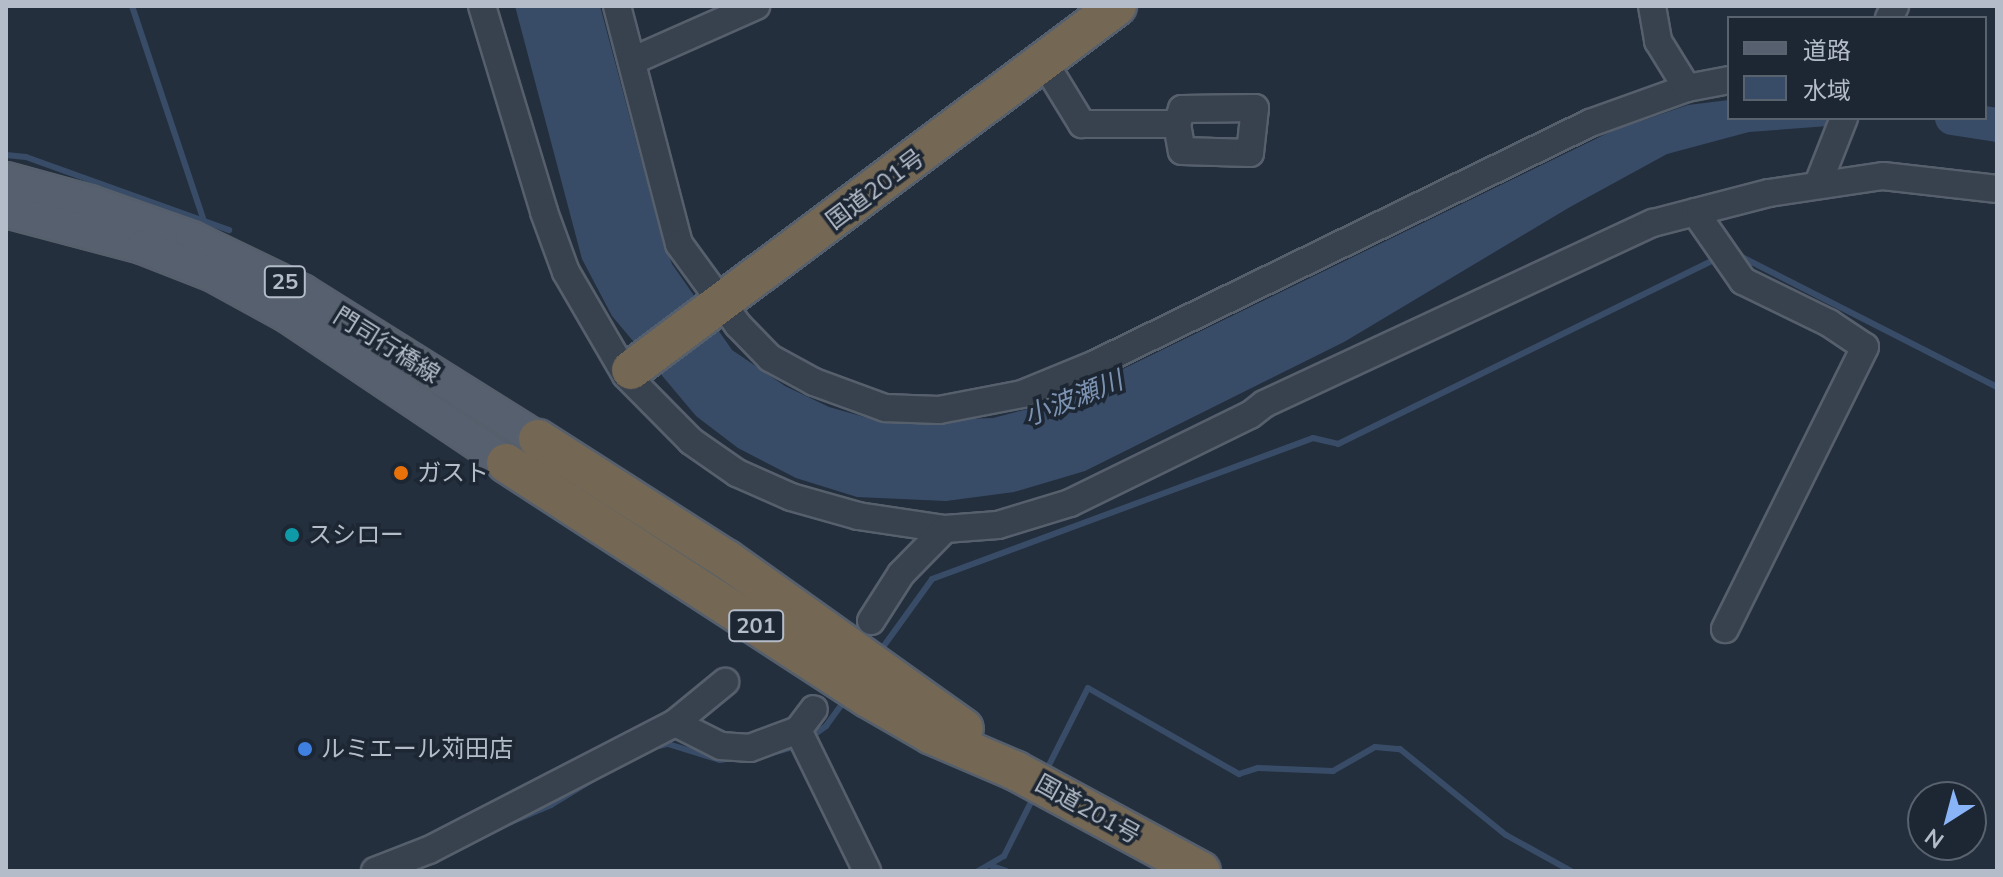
<!DOCTYPE html>
<html>
<head>
<meta charset="utf-8">
<style>
	body { margin:0 }
	#map { position:relative; width:2003px; height:877px; overflow:hidden; background:#242f3e; font-family:Mulish,"Noto Sans JP",sans-serif }
	div>[style] { position:absolute }
	.water>* { inset:0; background:#394c67 }
	.stream>* { height:6px; margin:-3px; padding:0 3px; transform-origin:3px; border-radius:3px; background:#394c67 }
	.river>* { height:34px; margin:-17px; padding:0 17px; transform-origin:17px; border-radius:17px; background:#394c67 }
	.roads { filter:drop-shadow(2px 0 #565f6c) drop-shadow(-2px 0 #565f6c) drop-shadow(0 2px #565f6c) drop-shadow(0 -2px #565f6c) }
	.minor>* { height:26px; margin:-13px; padding:0 13px; transform-origin:13px; border-radius:13px; background:#38414e }
	.major>* { height:32px; margin:-16px; padding:0 16px; transform-origin:16px; border-radius:16px; background:#56606e }
	.highway>* { height:38px; margin:-19px; padding:0 19px; transform-origin:19px; border-radius:19px; background:#746855 }
	.dots>* { width:22px; height:22px; translate:-50% -50%; box-sizing:border-box; border:4px solid #1d2633; border-radius:50% }
	span { translate:-50% -50%; white-space:nowrap; text-align:center; line-height:1.15; -webkit-text-stroke:7px #1d2633; paint-order:stroke }
	.shield-label span { padding:2px 6px; background:#1d2633; border:2px solid; border-radius:6px; -webkit-text-stroke-width:0 }
	.shield-label { font-size:22px; color:#b4bcc9; font-weight:700 }
	.street-label { font-size:24px; color:#b4bcc9 }
	.poi-label { font-size:24px; color:#b4bcc9 }
	.left { translate:0 -50%; text-align:left }
	.water-label { font-size:26px; color:#7c92b1; font-style:italic }
	.frame { position:absolute; inset:0; border:8px solid #b4bcc9; pointer-events:none }
	.legend { position:absolute; left:1727px; top:16px; width:260px; height:104px; box-sizing:border-box; background:#1d2633; border:2px solid #59626f; margin:0; padding:10px 14px; list-style:none; font-size:24px; color:#b4bcc9 }
	.legend li { display:flex; align-items:center; gap:16px; height:40px }
	.legend b { width:40px; border:2px solid #59626f }
	.north { position:absolute; left:1907px; top:781px; width:80px; height:80px; box-sizing:border-box; background:#1d2633; border:2px solid #59626f; border-radius:50%; rotate:216deg; font-size:22px; font-weight:700; line-height:32px; text-align:center; color:#b4bcc9 }
	.north::after { content:''; display:block; margin:auto; width:28px; height:36px; background:#8ab4f8; clip-path:polygon(50% 0,100% 100%,50% 72%,0 100%) }
</style>
</head>
<body>
<div id="map">
	<div class="water">
		<i style="clip-path:polygon(515px 6px,600px 6px,660px 230px,672px 264px,732px 350px,785px 386px,829px 407px,882px 422px,993px 418px,1055px 402px,1612px 131px,1688px 105px,1729px 100px,1729px 118px,1832px 118px,1828px 126px,1749px 132px,1667px 154px,1570px 207px,1344px 342px,1085px 471px,1014px 492px,946px 501px,857px 497px,796px 478px,738px 448px,696px 416px,612px 316px,582px 259px)"></i>
	</div>
	<div class="stream">
		<i style="left:132px;top:6px;width:227px;rotate:71.5deg"></i>
		<i style="left:6px;top:155px;width:20px;rotate:6deg"></i>
		<i style="left:26px;top:157px;width:216px;rotate:19.8deg"></i>
		<i style="left:1736px;top:254px;width:293px;rotate:27deg"></i>
		<i style="left:878px;top:654px;width:92px;rotate:-54.2deg"></i>
		<i style="left:932px;top:579px;width:406px;rotate:-20.3deg"></i>
		<i style="left:1313px;top:438px;width:26px;rotate:13deg"></i>
		<i style="left:1338px;top:444px;width:424px;rotate:-26.1deg"></i>
		<i style="left:811px;top:737px;width:19px;rotate:-36deg"></i>
		<i style="left:826px;top:726px;width:34px;rotate:-54deg"></i>
		<i style="left:650px;top:748px;width:18px;rotate:-13deg"></i>
		<i style="left:668px;top:744px;width:54px;rotate:17.1deg"></i>
		<i style="left:720px;top:760px;width:12px;rotate:-9deg"></i>
		<i style="left:771px;top:753px;width:28px;rotate:-15deg"></i>
		<i style="left:1045px;top:773px;width:95px;rotate:-63.2deg"></i>
		<i style="left:1088px;top:688px;width:174px;rotate:29.7deg"></i>
		<i style="left:1239px;top:774px;width:20px;rotate:-18deg"></i>
		<i style="left:1258px;top:768px;width:75px;rotate:2.3deg"></i>
		<i style="left:1333px;top:771px;width:48px;rotate:-29.7deg"></i>
		<i style="left:1375px;top:747px;width:25px;rotate:5deg"></i>
		<i style="left:1400px;top:749px;width:136px;rotate:39.1deg"></i>
		<i style="left:1506px;top:835px;width:74px;rotate:29deg"></i>
		<i style="left:506px;top:824px;width:49px;rotate:-22.9deg"></i>
		<i style="left:551px;top:805px;width:52px;rotate:-31.5deg"></i>
		<i style="left:989px;top:865px;width:18px;rotate:19deg"></i>
		<i style="left:978px;top:871px;width:30px;rotate:-30deg"></i>
		<i style="left:1004px;top:856px;width:69px;rotate:-63.4deg"></i>
	</div>
	<div class="river">
		<i style="left:1952px;top:118px;width:46px;rotate:8.8deg"></i>
	</div>
	<div class="roads">
		<div class="minor">
			<i style="left:482px;top:6px;width:215px;rotate:73.2deg"></i>
			<i style="left:544px;top:212px;width:64px;rotate:69.9deg"></i>
			<i style="left:566px;top:272px;width:119px;rotate:59.8deg"></i>
			<i style="left:626px;top:375px;width:93px;rotate:45.4deg"></i>
			<i style="left:691px;top:441px;width:56px;rotate:34.8deg"></i>
			<i style="left:737px;top:473px;width:59px;rotate:24deg"></i>
			<i style="left:791px;top:497px;width:70px;rotate:15.8deg"></i>
			<i style="left:858px;top:516px;width:88px;rotate:8.5deg"></i>
			<i style="left:945px;top:529px;width:53px;rotate:-4.3deg"></i>
			<i style="left:998px;top:525px;width:75px;rotate:-17deg"></i>
			<i style="left:1070px;top:503px;width:200px;rotate:-26.1deg"></i>
			<i style="left:1250px;top:415px;width:18px;rotate:-38deg"></i>
			<i style="left:1264px;top:404px;width:429px;rotate:-25deg"></i>
			<i style="left:1653px;top:223px;width:120px;rotate:-14.5deg"></i>
			<i style="left:1769px;top:193px;width:115px;rotate:-8.5deg"></i>
			<i style="left:1883px;top:176px;width:115px;rotate:6.5deg"></i>
			<i style="left:617px;top:6px;width:246px;rotate:75.4deg"></i>
			<i style="left:679px;top:244px;width:100px;rotate:53.9deg"></i>
			<i style="left:738px;top:325px;width:46px;rotate:45.9deg"></i>
			<i style="left:770px;top:358px;width:50px;rotate:28.6deg"></i>
			<i style="left:814px;top:382px;width:76px;rotate:20.1deg"></i>
			<i style="left:885px;top:408px;width:54px;rotate:2.1deg"></i>
			<i style="left:939px;top:410px;width:85px;rotate:-10.9deg"></i>
			<i style="left:1022px;top:394px;width:79px;rotate:-22.3deg"></i>
			<i style="left:1095px;top:364px;width:551px;rotate:-25.96deg"></i>
			<i style="left:1590px;top:123px;width:103px;rotate:-19.8deg"></i>
			<i style="left:1687px;top:88px;width:43px;rotate:-10.8deg"></i>
			<i style="left:1652px;top:6px;width:36px;rotate:80deg"></i>
			<i style="left:1658px;top:41px;width:55px;rotate:58.3deg"></i>
			<i style="left:1889px;top:18px;width:13px;rotate:-63deg"></i>
			<i style="left:632px;top:61px;width:136px;rotate:-23.9deg"></i>
			<i style="left:1044px;top:62px;width:73px;rotate:58.5deg"></i>
			<i style="left:1082px;top:124px;width:95px"></i>
			<i style="left:1177px;top:124px;width:27px;rotate:80deg"></i>
			<i style="left:1182px;top:151px;width:68px;rotate:1.7deg"></i>
			<i style="left:1250px;top:153px;width:45px;rotate:-83.7deg"></i>
			<i style="left:1255px;top:108px;width:73px;rotate:179.2deg"></i>
			<i style="left:1182px;top:109px;width:16px;rotate:108deg"></i>
			<i style="left:1818px;top:184px;width:71px;rotate:-68.5deg"></i>
			<i style="left:1695px;top:212px;width:84px;rotate:55.2deg"></i>
			<i style="left:1743px;top:281px;width:96px;rotate:26deg"></i>
			<i style="left:1829px;top:323px;width:43px;rotate:33.7deg"></i>
			<i style="left:1865px;top:347px;width:315px;rotate:116.4deg"></i>
			<i style="left:871px;top:621px;width:56px;rotate:-57.4deg"></i>
			<i style="left:901px;top:574px;width:63px;rotate:-45.6deg"></i>
			<i style="left:675px;top:723px;width:51px;rotate:26.6deg"></i>
			<i style="left:721px;top:746px;width:29px;rotate:4deg"></i>
			<i style="left:750px;top:748px;width:51px;rotate:-20.6deg"></i>
			<i style="left:798px;top:730px;width:26px;rotate:-53deg"></i>
			<i style="left:798px;top:730px;width:157px;rotate:63.9deg"></i>
			<i style="left:375px;top:871px;width:58px;rotate:-21.3deg"></i>
			<i style="left:429px;top:850px;width:277px;rotate:-27.3deg"></i>
			<i style="left:675px;top:723px;width:65px;rotate:-39.4deg"></i>
		</div>
		<div class="major">
			<i style="left:6px;top:179px;width:87px;rotate:15.3deg"></i>
			<i style="left:90px;top:202px;width:108px;rotate:19.4deg"></i>
			<i style="left:192px;top:238px;width:124px;rotate:25.7deg"></i>
			<i style="left:304px;top:292px;width:276px;rotate:32.1deg"></i>
			<i style="left:6px;top:211px;width:141px;rotate:14.8deg"></i>
			<i style="left:142px;top:247px;width:74px;rotate:21.4deg"></i>
			<i style="left:211px;top:274px;width:85px;rotate:28.7deg"></i>
			<i style="left:286px;top:315px;width:265px;rotate:33.9deg"></i>
		</div>
		<div class="highway">
			<i style="left:631px;top:370px;width:607px;rotate:-36.83deg"></i>
			<i style="left:538px;top:439px;width:223px;rotate:32.6deg"></i>
			<i style="left:726px;top:559px;width:292px;rotate:35.5deg"></i>
			<i style="left:506px;top:463px;width:432px;rotate:33deg"></i>
			<i style="left:868px;top:698px;width:74px;rotate:30deg"></i>
			<i style="left:932px;top:735px;width:91px;rotate:23.2deg"></i>
			<i style="left:1016px;top:771px;width:210px;rotate:28.4deg"></i>
		</div>
	</div>
	<div class="dots">
		<i style="left:401px;top:473px;background:#e8710a"></i>
		<i style="left:292px;top:535px;background:#0f9aa8"></i>
		<i style="left:305px;top:749px;background:#3f7fe0"></i>
	</div>
	<div class="shield-label">
		<span style="left:285px;top:282px">25</span>
		<span style="left:756px;top:626px">201</span>
	</div>
	<div class="street-label">
		<span style="left:875px;top:189px;rotate:-37deg">国道201号</span>
		<span style="left:387px;top:345px;rotate:32deg">門司行橋線</span>
		<span style="left:1088px;top:809px;rotate:29deg">国道201号</span>
	</div>
	<div class="poi-label">
		<span class="left" style="left:417px;top:473px">ガスト</span>
		<span class="left" style="left:308px;top:535px">スシロー</span>
		<span class="left" style="left:321px;top:749px">ルミエール苅田店</span>
	</div>
	<div class="water-label">
		<span style="left:1073px;top:398px;rotate:-22deg">小波瀬川</span>
	</div>
	<div class="frame"></div>
	<ul class="legend">
	<li><b style="height:10px;background:#56606e"></b>道路</li>
	<li><b style="height:22px;background:#394c67"></b>水域</li>
	</ul>
	<div class="north">N</div>
</div>
</body>
</html>
